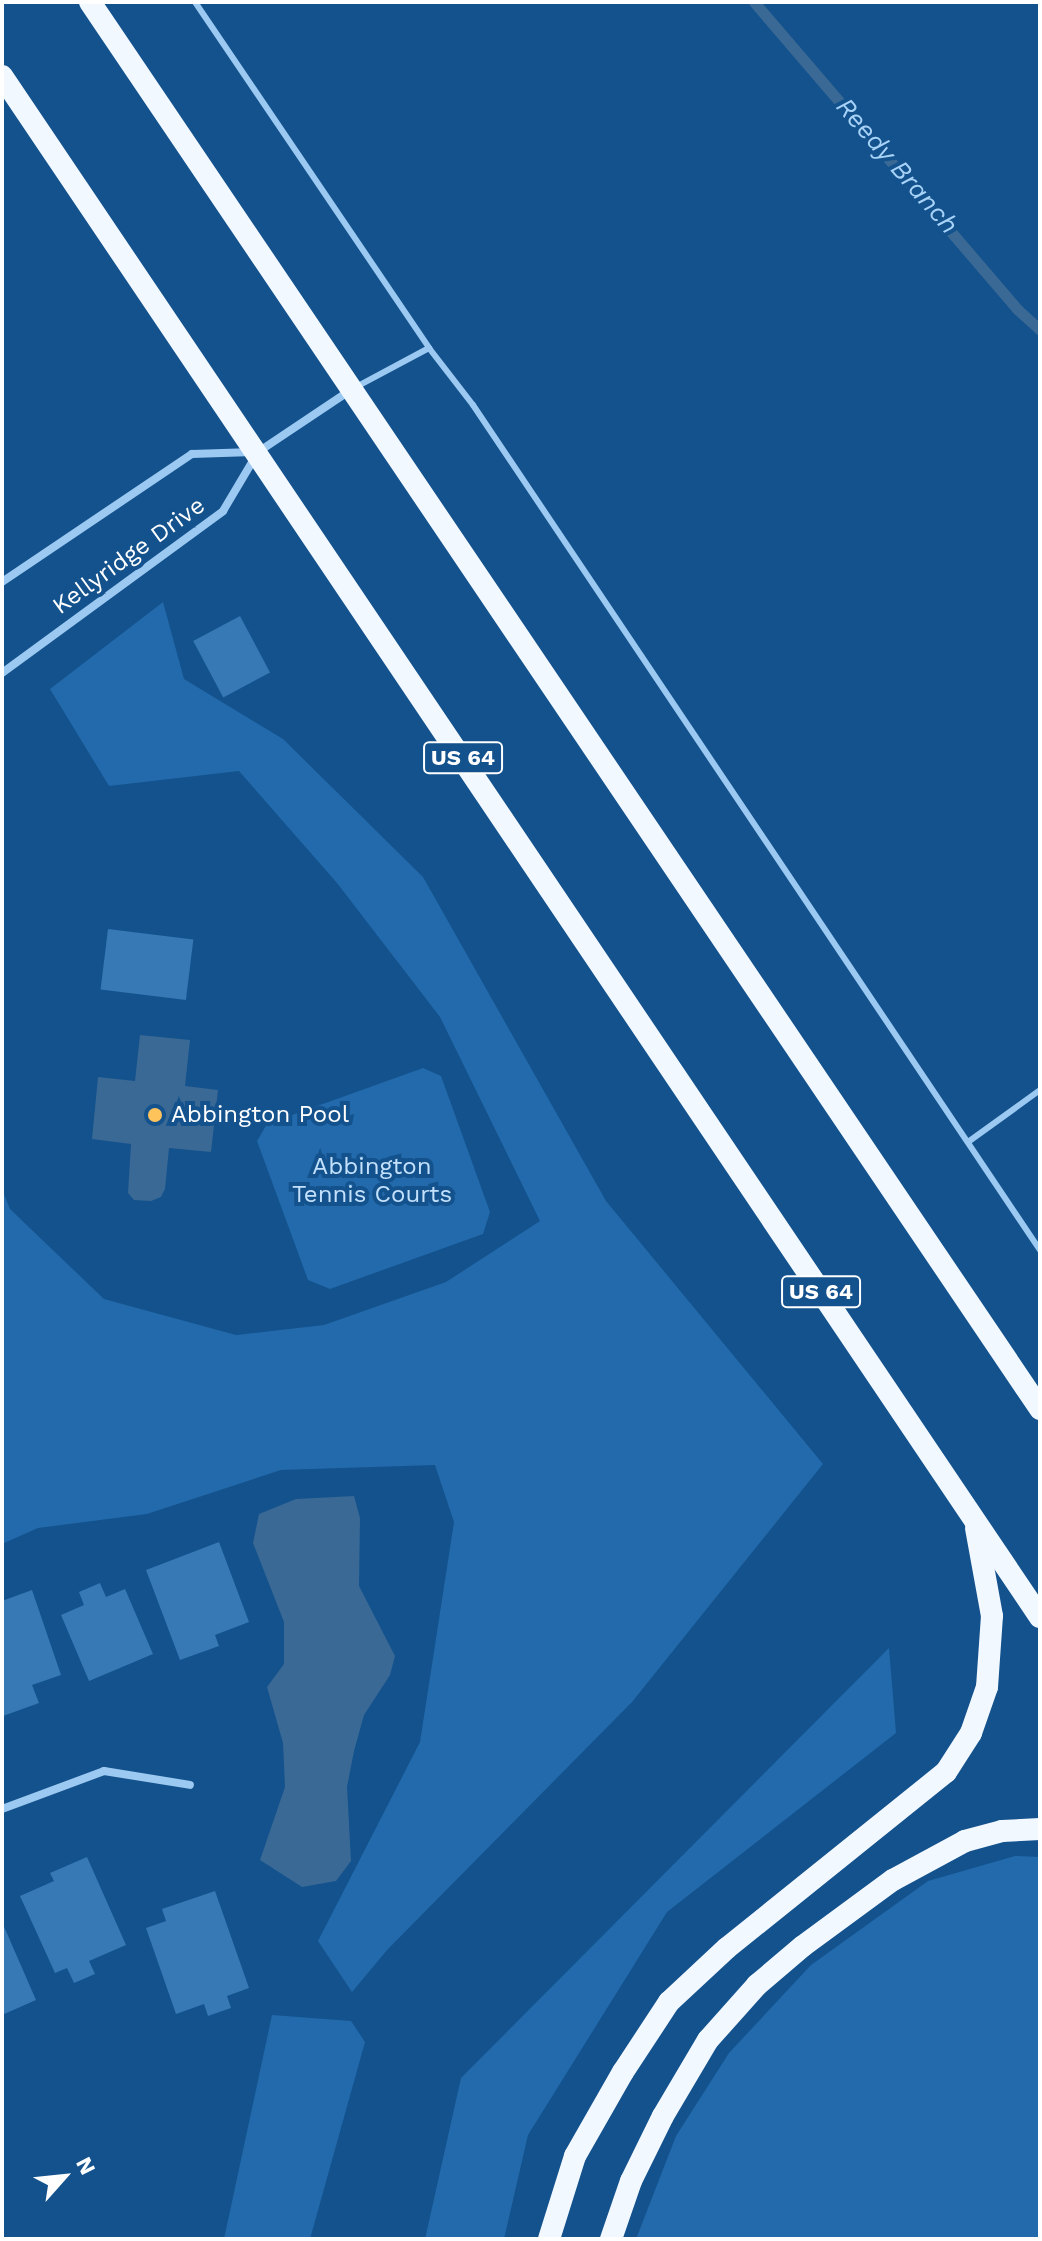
<!DOCTYPE html>
<html>
<head>
<meta charset="utf-8">
<style>
	body { margin:0 }
	#map { position:relative; width:1042px; height:2241px; overflow:hidden; background:#13528d; font-family:"Work Sans",sans-serif }
	div>[style] { position:absolute }
	.green>* { inset:0; background:#226aab }
	.water>* { inset:0; background:#3a6995 }
	.stream>* { height:11px; margin:-5.5px; padding:0 5.5px; transform-origin:5.5px; border-radius:5.5px; background:#3a6995 }
	.building>* { inset:0; background:#3679b5; transform-origin:0 0 }
	.service>* { height:6px; margin:-3px; padding:0 3px; transform-origin:3px; border-radius:3px; background:#9cc9f1 }
	.minor>* { height:8px; margin:-4px; padding:0 4px; transform-origin:4px; border-radius:4px; background:#9cc9f1 }
	.trunk>* { height:22px; margin:-11px; padding:0 11px; transform-origin:11px; border-radius:11px; background:#f2f8ff }
	.dots>* { width:22px; height:22px; translate:-50% -50%; box-sizing:border-box; border:4px solid #13528d; border-radius:50% }
	span { translate:-50% -50%; white-space:nowrap; text-align:center; line-height:1.15; -webkit-text-stroke:8px #13528d; paint-order:stroke }
	.shield-label span { padding:2px 6px; background:#13528d; border:2px solid; border-radius:6px; -webkit-text-stroke-width:0 }
	.shield-label { font-size:22px; color:#fff; font-weight:700 }
	.street-label { font-size:24px; color:#fff }
	.poi-label { font-size:24px; color:#fff }
	.left { translate:0 -50%; text-align:left }
	.park-label { font-size:24px; color:#c3e1fc }
	.water-label { font-size:26px; color:#a8d3f8; font-style:italic }
	.frame { position:absolute; inset:0; border:4px solid #fff; pointer-events:none }
	.north { position:absolute; left:24px; top:2137px; width:80px; height:80px; -webkit-text-stroke:6px #13528d; paint-order:stroke; rotate:63deg; font-size:22px; font-weight:700; line-height:32px; text-align:center; color:#fff }
	.north::after { content:''; display:block; margin:auto; width:28px; height:36px; background:#fff; clip-path:polygon(50% 0,100% 100%,50% 72%,0 100%) }
</style>
</head>
<body>
<div id="map">
	<div class="green">
		<i style="clip-path:polygon(163px 602px,184px 679px,283px 739px,423px 877px,606px 1201px,823px 1464px,632px 1702px,388px 1949px,352px 1992px,318px 1941px,420px 1742px,454px 1522px,435px 1465px,281px 1470px,147px 1514px,38px 1528px,2px 1544px,2px 1189px,10px 1209px,104px 1299px,236px 1335px,324px 1325px,446px 1282px,540px 1221px,440px 1017px,337px 883px,239px 771px,109px 786px,50px 689px)"></i>
		<i style="clip-path:polygon(423px 1068px,441px 1076px,490px 1212px,483px 1234px,330px 1289px,308px 1280px,257px 1141px,267px 1124px)"></i>
		<i style="clip-path:polygon(889px 1648px,896px 1733px,667px 1912px,528px 2135px,504px 2239px,425px 2239px,461px 2078px)"></i>
		<i style="clip-path:polygon(1015px 1856px,1040px 1857px,1040px 2239px,636px 2239px,676px 2136px,729px 2053px,811px 1965px,928px 1881px)"></i>
		<i style="clip-path:polygon(272px 2015px,351px 2021px,365px 2042px,310px 2239px,224px 2239px)"></i>
	</div>
	<div class="water">
		<i style="clip-path:polygon(140px 1035px,190px 1040px,185px 1086px,218px 1090px,211px 1152px,169px 1148px,165px 1189px,161px 1197px,151px 1201px,134px 1200px,128px 1193px,131px 1144px,92px 1139px,98px 1077px,135px 1081px)"></i>
		<i style="clip-path:polygon(354px 1496px,360px 1518px,359px 1586px,395px 1656px,390px 1675px,364px 1715px,354px 1751px,347px 1787px,351px 1861px,336px 1881px,302px 1887px,260px 1860px,285px 1787px,283px 1743px,267px 1687px,284px 1664px,284px 1622px,253px 1543px,259px 1514px,296px 1499px)"></i>
	</div>
	<div class="stream">
		<i style="left:754px;top:2px;width:404px;rotate:49.4deg"></i>
		<i style="left:1017px;top:309px;width:31px;rotate:42deg"></i>
	</div>
	<div class="building">
		<i style="left:240px;top:616px;width:64px;height:53px;rotate:62deg"></i>
		<i style="left:108px;top:929px;width:86px;height:61px;rotate:7deg"></i>
		<i style="clip-path:polygon(219px 1542px,249px 1622px,215px 1635px,219px 1646px,180px 1660px,146px 1570px)"></i>
		<i style="clip-path:polygon(100px 1583px,106px 1597px,125px 1589px,153px 1654px,89px 1681px,61px 1615px,84px 1605px,79px 1592px)"></i>
		<i style="clip-path:polygon(32px 1590px,61px 1675px,32px 1685px,39px 1703px,3px 1716px,2px 1601px)"></i>
		<i style="clip-path:polygon(87px 1857px,126px 1945px,89px 1961px,95px 1974px,74px 1983px,67px 1968px,55px 1973px,20px 1896px,54px 1881px,50px 1873px)"></i>
		<i style="clip-path:polygon(215px 1891px,249px 1988px,227px 1996px,231px 2008px,208px 2016px,204px 2004px,176px 2014px,146px 1928px,166px 1921px,162px 1909px)"></i>
		<i style="clip-path:polygon(2px 1922px,36px 2000px,2px 2015px)"></i>
	</div>
	<div class="service">
		<i style="left:195px;top:2px;width:418px;rotate:55.9deg"></i>
		<i style="left:429px;top:348px;width:83px;rotate:151.9deg"></i>
		<i style="left:429px;top:348px;width:72px;rotate:52.3deg"></i>
		<i style="left:473px;top:405px;width:1018px;rotate:56.14deg"></i>
		<i style="left:968px;top:1142px;width:89px;rotate:-35.8deg"></i>
	</div>
	<div class="minor">
		<i style="left:2px;top:582px;width:229px;rotate:-34deg"></i>
		<i style="left:192px;top:454px;width:61px;rotate:-1.9deg"></i>
		<i style="left:2px;top:673px;width:274px;rotate:-36.2deg"></i>
		<i style="left:223px;top:511px;width:69px;rotate:-59.3deg"></i>
		<i style="left:258px;top:452px;width:110px;rotate:-33.8deg"></i>
		<i style="left:2px;top:1809px;width:109px;rotate:-20.4deg"></i>
		<i style="left:104px;top:1771px;width:87px;rotate:9.2deg"></i>
	</div>
	<div class="trunk">
		<i style="left:90px;top:2px;width:1698px;rotate:55.97deg"></i>
		<i style="left:2px;top:76px;width:1858px;rotate:56.04deg"></i>
		<i style="left:549px;top:2239px;width:87px;rotate:-72.6deg"></i>
		<i style="left:575px;top:2156px;width:97px;rotate:-60.3deg"></i>
		<i style="left:623px;top:2072px;width:84px;rotate:-56.7deg"></i>
		<i style="left:669px;top:2002px;width:79px;rotate:-43deg"></i>
		<i style="left:727px;top:1948px;width:281px;rotate:-38.8deg"></i>
		<i style="left:946px;top:1772px;width:46px;rotate:-57.3deg"></i>
		<i style="left:971px;top:1733px;width:49px;rotate:-70.8deg"></i>
		<i style="left:987px;top:1687px;width:71px;rotate:-86deg"></i>
		<i style="left:992px;top:1616px;width:89px;rotate:-100.3deg"></i>
		<i style="left:611px;top:2239px;width:61px;rotate:-71deg"></i>
		<i style="left:631px;top:2181px;width:72px;rotate:-63.8deg"></i>
		<i style="left:663px;top:2116px;width:88px;rotate:-59.4deg"></i>
		<i style="left:708px;top:2040px;width:74px;rotate:-48.3deg"></i>
		<i style="left:757px;top:1985px;width:60px;rotate:-40.3deg"></i>
		<i style="left:803px;top:1946px;width:112px;rotate:-36.3deg"></i>
		<i style="left:893px;top:1880px;width:82px;rotate:-28.4deg"></i>
		<i style="left:965px;top:1841px;width:38px;rotate:-15deg"></i>
		<i style="left:1002px;top:1831px;width:38px;rotate:-3deg"></i>
	</div>
	<div class="dots">
		<i style="left:155px;top:1115px;background:#ffc35c"></i>
	</div>
	<div class="shield-label">
		<span style="left:463px;top:758px">US 64</span>
		<span style="left:821px;top:1292px">US 64</span>
	</div>
	<div class="street-label">
		<span style="left:129px;top:556px;rotate:-36deg">Kellyridge Drive</span>
	</div>
	<div class="poi-label">
		<span class="left" style="left:171px;top:1115px">Abbington Pool</span>
	</div>
	<div class="park-label">
		<span style="left:372px;top:1181px">Abbington<br>Tennis Courts</span>
	</div>
	<div class="water-label">
		<span style="left:897px;top:166px;rotate:49deg">Reedy Branch</span>
	</div>
	<div class="frame"></div>
	<div class="north">N</div>
</div>
</body>
</html>
